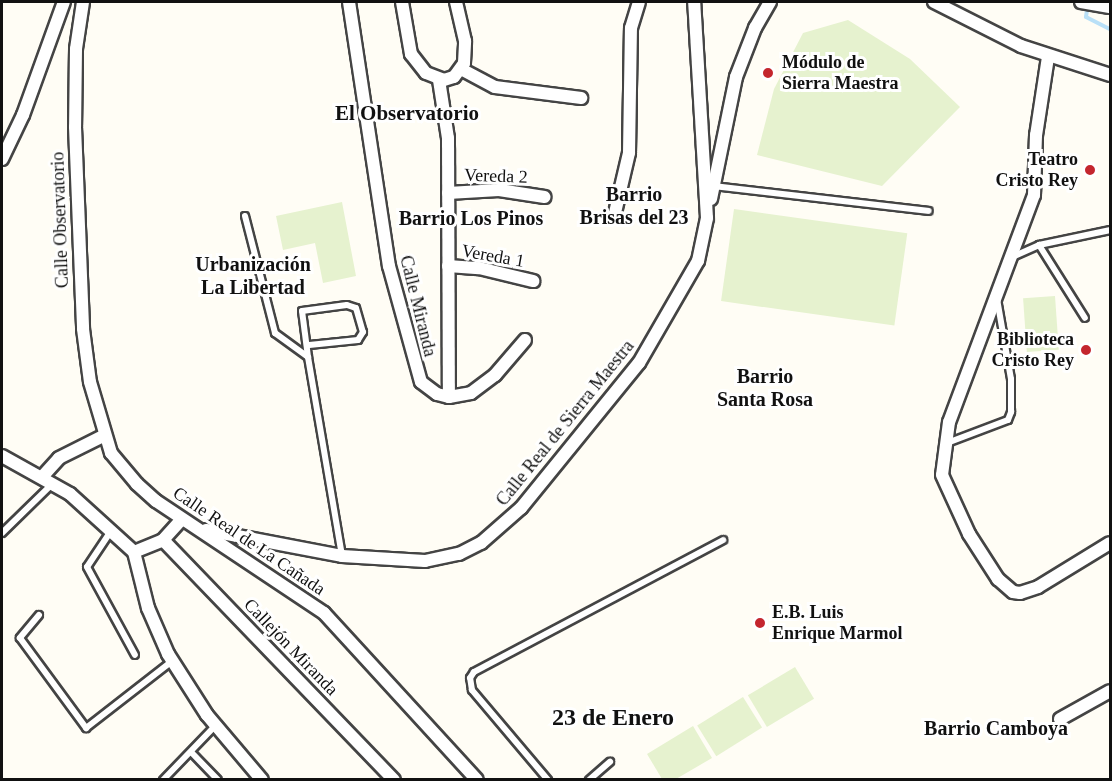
<!DOCTYPE html>
<html>
<head>
<meta charset="utf-8">
<style>
	body { margin:0 }
	#map { position:relative; width:1112px; height:781px; overflow:hidden; background:#fffdf5; font-family:Georgia,serif }
	div>[style] { position:absolute }
	.pitch>* { inset:0; background:#e6f2cf; transform-origin:0 0 }
	.stream>* { height:4px; margin:-2px; padding:0 2px; transform-origin:2px; border-radius:2px; background:#b9e0f7 }
	.roads { filter:drop-shadow(2px 0 #444) drop-shadow(-2px 0 #444) drop-shadow(0 2px #444) drop-shadow(0 -2px #444) }
	.lane>* { height:6px; margin:-3px; padding:0 3px; transform-origin:3px; border-radius:3px; background:#fff }
	.street>* { height:12px; margin:-6px; padding:0 6px; transform-origin:6px; border-radius:6px; background:#fff }
	.dots>* { width:16px; height:16px; translate:-50% -50%; box-sizing:border-box; border:3px solid #fff; border-radius:50% }
	span { translate:-50% -50%; white-space:nowrap; text-align:center; line-height:1.15; -webkit-text-stroke:6px #fff; paint-order:stroke }
	.poi-label { font-size:18px; color:#111; font-weight:700 }
	.left { translate:0 -50%; text-align:left }
	.right { translate:-100% -50%; text-align:right }
	.street-label { font-size:18px; color:#111 }
	.neighbourhood-label { font-size:20px; color:#111; font-weight:700 }
	.quarter-label { font-size:21px; color:#111; font-weight:700 }
	.district-label { font-size:24px; color:#111; font-weight:700 }
	.frame { position:absolute; inset:0; border:3px solid #111; pointer-events:none }
</style>
</head>
<body>
<div id="map">
	<div class="pitch">
		<i style="clip-path:polygon(848px 20px,910px 59px,960px 107px,882px 186px,757px 155px,774px 89px,803px 33px)"></i>
		<i style="clip-path:polygon(342px 202px,356px 276px,323px 283px,315px 243px,283px 250px,276px 216px)"></i>
		<i style="left:734px;top:209px;width:175px;height:93px;rotate:8deg"></i>
		<i style="left:1055px;top:296px;width:54px;height:32px;rotate:86deg"></i>
		<i style="left:795px;top:667px;width:37px;height:55px;rotate:59deg"></i>
		<i style="left:743px;top:697px;width:36px;height:54px;rotate:58deg"></i>
		<i style="clip-path:polygon(693px 726px,712px 758px,676px 779px,662px 779px,647px 754px)"></i>
	</div>
	<div class="stream">
		<i style="left:1088px;top:4px;width:13px;rotate:99deg"></i>
		<i style="left:1086px;top:17px;width:27px;rotate:27deg"></i>
	</div>
	<div class="roads">
		<div class="lane">
			<i style="left:714px;top:186px;width:216px;rotate:6.6deg"></i>
			<i style="left:245px;top:216px;width:121px;rotate:75.6deg"></i>
			<i style="left:275px;top:333px;width:41px;rotate:36deg"></i>
			<i style="left:308px;top:357px;width:202px;rotate:80.3deg"></i>
			<i style="left:1039px;top:245px;width:86px;rotate:57.8deg"></i>
			<i style="left:1010px;top:258px;width:32px;rotate:-24deg"></i>
			<i style="left:1039px;top:245px;width:73px;rotate:-11.9deg"></i>
			<i style="left:308px;top:357px;width:46px;rotate:-97.4deg"></i>
			<i style="left:302px;top:311px;width:45px;rotate:-7.6deg"></i>
			<i style="left:347px;top:305px;width:9px;rotate:18deg"></i>
			<i style="left:356px;top:308px;width:25px;rotate:74deg"></i>
			<i style="left:363px;top:332px;width:9px;rotate:122deg"></i>
			<i style="left:358px;top:340px;width:49px;rotate:174.2deg"></i>
			<i style="left:947px;top:443px;width:65px;rotate:-20.7deg"></i>
			<i style="left:1008px;top:420px;width:9px;rotate:-69deg"></i>
			<i style="left:1011px;top:412px;width:33px;rotate:-90deg"></i>
			<i style="left:1011px;top:379px;width:81px;rotate:-99.9deg"></i>
			<i style="left:111px;top:531px;width:43px;rotate:123.7deg"></i>
			<i style="left:87px;top:567px;width:100px;rotate:61.4deg"></i>
			<i style="left:2px;top:533px;width:70px;rotate:-44.4deg"></i>
			<i style="left:39px;top:615px;width:30px;rotate:130deg"></i>
			<i style="left:20px;top:638px;width:112px;rotate:53.7deg"></i>
			<i style="left:86px;top:728px;width:109px;rotate:-37.9deg"></i>
			<i style="left:192px;top:753px;width:37px;rotate:46deg"></i>
			<i style="left:163px;top:780px;width:75px;rotate:-46.1deg"></i>
			<i style="left:548px;top:780px;width:118px;rotate:-130.2deg"></i>
			<i style="left:472px;top:690px;width:12px;rotate:-99deg"></i>
			<i style="left:470px;top:678px;width:7px;rotate:-56deg"></i>
			<i style="left:474px;top:672px;width:282px;rotate:-27.9deg"></i>
			<i style="left:589px;top:780px;width:28px;rotate:-41deg"></i>
		</div>
		<div class="street">
			<i style="left:83px;top:2px;width:48px;rotate:98.5deg"></i>
			<i style="left:76px;top:49px;width:78px;rotate:90.7deg"></i>
			<i style="left:75px;top:127px;width:202px;rotate:87.7deg"></i>
			<i style="left:83px;top:329px;width:53px;rotate:82.5deg"></i>
			<i style="left:90px;top:382px;width:74px;rotate:73.5deg"></i>
			<i style="left:111px;top:453px;width:40px;rotate:50deg"></i>
			<i style="left:137px;top:484px;width:25px;rotate:42deg"></i>
			<i style="left:156px;top:501px;width:202px;rotate:33.7deg"></i>
			<i style="left:324px;top:613px;width:226px;rotate:47.5deg"></i>
			<i style="left:349px;top:2px;width:267px;rotate:81.4deg"></i>
			<i style="left:389px;top:266px;width:120px;rotate:74.6deg"></i>
			<i style="left:421px;top:382px;width:20px;rotate:37deg"></i>
			<i style="left:437px;top:394px;width:12px;rotate:14deg"></i>
			<i style="left:449px;top:397px;width:22px;rotate:-10deg"></i>
			<i style="left:471px;top:393px;width:30px;rotate:-37deg"></i>
			<i style="left:495px;top:375px;width:46px;rotate:-49.4deg"></i>
			<i style="left:402px;top:2px;width:53px;rotate:80.2deg"></i>
			<i style="left:411px;top:54px;width:24px;rotate:52deg"></i>
			<i style="left:426px;top:73px;width:19px;rotate:21deg"></i>
			<i style="left:444px;top:80px;width:10px;rotate:-17deg"></i>
			<i style="left:454px;top:77px;width:17px;rotate:-54deg"></i>
			<i style="left:464px;top:63px;width:22px;rotate:-87deg"></i>
			<i style="left:465px;top:41px;width:40px;rotate:-103deg"></i>
			<i style="left:934px;top:2px;width:97px;rotate:26.8deg"></i>
			<i style="left:1021px;top:46px;width:94px;rotate:18deg"></i>
			<i style="left:1081px;top:2px;width:29px;rotate:10deg"></i>
			<i style="left:1048px;top:57px;width:79px;rotate:98.7deg"></i>
			<i style="left:1036px;top:135px;width:60px;rotate:91.9deg"></i>
			<i style="left:1034px;top:195px;width:242px;rotate:110.5deg"></i>
			<i style="left:949px;top:422px;width:53px;rotate:97.5deg"></i>
			<i style="left:942px;top:475px;width:65px;rotate:65.4deg"></i>
			<i style="left:969px;top:534px;width:54px;rotate:57.2deg"></i>
			<i style="left:998px;top:579px;width:20px;rotate:41deg"></i>
			<i style="left:1013px;top:592px;width:7px;rotate:8deg"></i>
			<i style="left:1020px;top:593px;width:19px;rotate:-18deg"></i>
			<i style="left:1038px;top:587px;width:84px;rotate:-31.4deg"></i>
			<i style="left:461px;top:69px;width:38px;rotate:28deg"></i>
			<i style="left:495px;top:87px;width:87px;rotate:7.3deg"></i>
			<i style="left:439px;top:80px;width:59px;rotate:81.2deg"></i>
			<i style="left:448px;top:138px;width:259px;rotate:89.8deg"></i>
			<i style="left:2px;top:159px;width:49px;rotate:-64.5deg"></i>
			<i style="left:23px;top:115px;width:120px;rotate:-70.1deg"></i>
			<i style="left:448px;top:193px;width:51px;rotate:-3.4deg"></i>
			<i style="left:499px;top:190px;width:46px;rotate:8.8deg"></i>
			<i style="left:711px;top:199px;width:125px;rotate:-78.4deg"></i>
			<i style="left:736px;top:77px;width:53px;rotate:-68.8deg"></i>
			<i style="left:755px;top:28px;width:30px;rotate:-60deg"></i>
			<i style="left:614px;top:217px;width:66px;rotate:-76.8deg"></i>
			<i style="left:629px;top:153px;width:125px;rotate:-89.1deg"></i>
			<i style="left:631px;top:28px;width:27px;rotate:-73deg"></i>
			<i style="left:448px;top:266px;width:31px;rotate:4deg"></i>
			<i style="left:479px;top:268px;width:56px;rotate:13.5deg"></i>
			<i style="left:2px;top:456px;width:78px;rotate:29.2deg"></i>
			<i style="left:70px;top:494px;width:86px;rotate:42.2deg"></i>
			<i style="left:42px;top:477px;width:25px;rotate:-48deg"></i>
			<i style="left:59px;top:458px;width:49px;rotate:-26.6deg"></i>
			<i style="left:206px;top:530px;width:138px;rotate:10.8deg"></i>
			<i style="left:342px;top:556px;width:83px;rotate:3.4deg"></i>
			<i style="left:425px;top:561px;width:35px;rotate:-12deg"></i>
			<i style="left:459px;top:554px;width:25px;rotate:-27deg"></i>
			<i style="left:481px;top:543px;width:53px;rotate:-41.2deg"></i>
			<i style="left:521px;top:508px;width:187px;rotate:-50.9deg"></i>
			<i style="left:639px;top:363px;width:118px;rotate:-60deg"></i>
			<i style="left:698px;top:261px;width:44px;rotate:-78.2deg"></i>
			<i style="left:707px;top:218px;width:216px;rotate:-93.4deg"></i>
			<i style="left:163px;top:540px;width:333px;rotate:46.1deg"></i>
			<i style="left:134px;top:552px;width:58px;rotate:76deg"></i>
			<i style="left:148px;top:608px;width:50px;rotate:66.5deg"></i>
			<i style="left:168px;top:654px;width:72px;rotate:57.4deg"></i>
			<i style="left:207px;top:715px;width:85px;rotate:49.8deg"></i>
			<i style="left:134px;top:552px;width:31px;rotate:-22deg"></i>
			<i style="left:163px;top:540px;width:28px;rotate:-48deg"></i>
			<i style="left:1060px;top:719px;width:57px;rotate:-29.2deg"></i>
		</div>
	</div>
	<div class="dots">
		<i style="left:768px;top:73px;background:#c4262e"></i>
		<i style="left:1090px;top:170px;background:#c4262e"></i>
		<i style="left:1086px;top:350px;background:#c4262e"></i>
		<i style="left:760px;top:623px;background:#c4262e"></i>
	</div>
	<div class="poi-label">
		<span class="left" style="left:782px;top:73px">Módulo de<br>Sierra Maestra</span>
		<span class="right" style="left:1078px;top:170px">Teatro<br>Cristo Rey</span>
		<span class="right" style="left:1074px;top:350px">Biblioteca<br>Cristo Rey</span>
		<span class="left" style="left:772px;top:623px">E.B. Luis<br>Enrique Marmol</span>
	</div>
	<div class="street-label">
		<span style="left:496px;top:176px;rotate:2deg">Vereda 2</span>
		<span style="left:60px;top:220px;rotate:-92deg">Calle Observatorio</span>
		<span style="left:493px;top:256px;rotate:10deg">Vereda 1</span>
		<span style="left:418px;top:306px;rotate:76deg">Calle Miranda</span>
		<span style="left:565px;top:423px;rotate:-51deg">Calle Real de Sierra Maestra</span>
		<span style="left:249px;top:541px;rotate:34deg">Calle Real de La Cañada</span>
		<span style="left:291px;top:647px;rotate:46deg">Callejón Miranda</span>
	</div>
	<div class="neighbourhood-label">
		<span style="left:634px;top:206px">Barrio<br>Brisas del 23</span>
		<span style="left:471px;top:218px">Barrio Los Pinos</span>
		<span style="left:253px;top:276px">Urbanización<br>La Libertad</span>
		<span style="left:765px;top:388px">Barrio<br>Santa Rosa</span>
		<span style="left:996px;top:728px">Barrio Camboya</span>
	</div>
	<div class="quarter-label">
		<span style="left:407px;top:113px">El Observatorio</span>
	</div>
	<div class="district-label">
		<span style="left:613px;top:718px">23 de Enero</span>
	</div>
	<div class="frame"></div>
</div>
</body>
</html>
